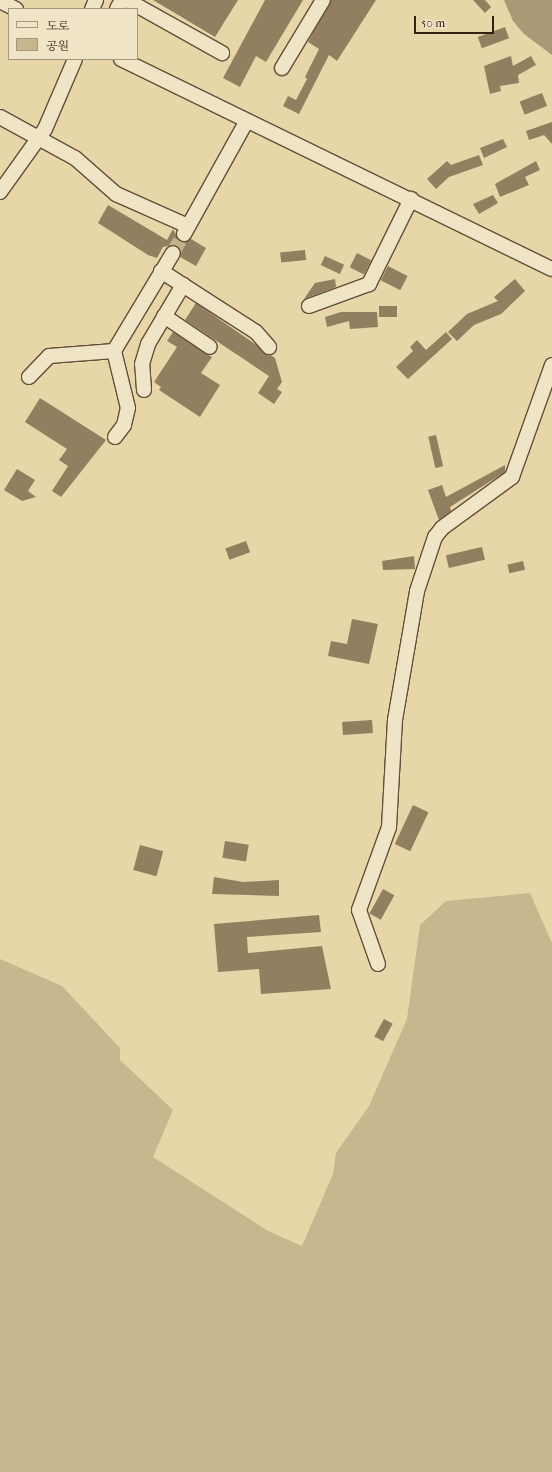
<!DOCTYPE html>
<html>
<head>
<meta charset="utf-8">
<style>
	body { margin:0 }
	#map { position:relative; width:552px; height:1472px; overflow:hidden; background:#e6d6a8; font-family:"IM FELL French Canon","Noto Serif KR",serif }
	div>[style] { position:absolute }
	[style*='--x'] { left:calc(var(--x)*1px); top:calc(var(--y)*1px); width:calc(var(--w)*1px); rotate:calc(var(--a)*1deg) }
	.green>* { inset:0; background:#c8b78e }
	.water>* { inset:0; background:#ab9875 }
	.building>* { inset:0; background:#927f60; transform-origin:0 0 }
	.minor-tunnel>* { height:14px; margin-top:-7px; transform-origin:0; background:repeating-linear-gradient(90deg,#c3b28a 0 14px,transparent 0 21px) }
	.roads { filter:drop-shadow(1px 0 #644e37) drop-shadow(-1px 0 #644e37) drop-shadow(0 1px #644e37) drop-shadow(0 -1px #644e37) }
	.minor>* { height:14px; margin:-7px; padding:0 7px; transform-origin:7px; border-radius:7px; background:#efe4c6 }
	span { translate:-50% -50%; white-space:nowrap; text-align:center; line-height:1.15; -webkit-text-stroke:3px #efe4c6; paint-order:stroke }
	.legend { position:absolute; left:8px; top:8px; width:130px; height:52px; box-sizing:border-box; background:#efe4c6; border:1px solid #a6967e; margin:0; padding:5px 7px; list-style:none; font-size:12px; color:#382011 }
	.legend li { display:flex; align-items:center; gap:8px; height:20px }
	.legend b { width:20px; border:1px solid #a6967e }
	.scale { position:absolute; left:414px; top:16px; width:80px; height:18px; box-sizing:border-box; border:2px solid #382011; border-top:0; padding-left:5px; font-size:12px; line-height:14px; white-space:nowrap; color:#382011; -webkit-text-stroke:3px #efe4c6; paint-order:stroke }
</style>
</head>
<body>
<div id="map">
	<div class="green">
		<div style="clip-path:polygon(530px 893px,552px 943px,552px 1472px,0 1472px,0 959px,62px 986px,120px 1048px,120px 1060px,173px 1110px,153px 1157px,268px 1231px,302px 1246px,333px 1174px,336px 1153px,369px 1106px,407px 1019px,420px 925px,446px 901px)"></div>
	</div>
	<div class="water">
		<div style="clip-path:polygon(504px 0,552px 0,552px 55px,524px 34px,513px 21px)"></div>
	</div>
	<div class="building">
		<div style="clip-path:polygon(153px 0,238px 0,215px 37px)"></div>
		<div style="clip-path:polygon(265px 0,303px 0,266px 62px,256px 56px,240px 87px,223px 78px)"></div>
		<div style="clip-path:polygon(331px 0,376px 0,337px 61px,329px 55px,299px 114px,283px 106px,288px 96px,296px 100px,307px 79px,305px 77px,319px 49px,308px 42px)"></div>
		<div style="clip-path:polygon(473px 0,485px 0,491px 7px,485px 13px)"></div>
		<div style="left:505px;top:27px;width:12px;height:29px;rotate:70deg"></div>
		<div style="clip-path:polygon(511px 56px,513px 66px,531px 56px,536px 65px,518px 75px,519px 83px,500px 86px,501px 91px,490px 94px,484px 66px)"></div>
		<div style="left:542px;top:93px;width:14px;height:24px;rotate:69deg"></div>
		<div style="clip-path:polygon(552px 122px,552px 144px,544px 135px,529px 140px,526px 131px)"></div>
		<div style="clip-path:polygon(503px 139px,507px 147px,484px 158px,480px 148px)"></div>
		<div style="clip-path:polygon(479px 155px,483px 165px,449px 177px,436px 189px,427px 179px,447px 161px,451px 165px)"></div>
		<div style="clip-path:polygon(536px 161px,540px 170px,525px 177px,529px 185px,500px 197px,495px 184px)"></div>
		<div style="clip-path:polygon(493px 195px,498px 203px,479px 214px,473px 204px)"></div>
		<div style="clip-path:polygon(108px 205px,167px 240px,173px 229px,180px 241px,191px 239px,206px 248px,196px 266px,180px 257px,181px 249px,174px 245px,163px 247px,157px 258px,148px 255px,98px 223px)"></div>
		<div style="left:305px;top:250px;width:10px;height:25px;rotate:84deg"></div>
		<div style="left:357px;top:253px;width:16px;height:16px;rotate:27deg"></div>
		<div style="left:325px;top:256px;width:21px;height:10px;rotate:25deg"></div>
		<div style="left:388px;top:266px;width:22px;height:16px;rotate:27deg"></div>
		<div style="clip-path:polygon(335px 279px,336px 287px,304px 299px,315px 283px)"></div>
		<div style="clip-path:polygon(515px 279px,525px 291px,501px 314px,474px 325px,457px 341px,448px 332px,467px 314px,498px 301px,494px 297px)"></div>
		<div style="clip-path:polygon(196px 303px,275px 358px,282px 382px,277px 389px,282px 392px,274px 404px,258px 393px,269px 376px,185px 320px)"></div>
		<div style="left:379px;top:306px;width:18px;height:11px"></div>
		<div style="clip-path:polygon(341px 312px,377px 312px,378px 327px,350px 329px,349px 321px,327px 327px,325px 317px)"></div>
		<div style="clip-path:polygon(173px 332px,212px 357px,201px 373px,220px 385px,200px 417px,159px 390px,161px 387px,154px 382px,177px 347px,167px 341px)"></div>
		<div style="clip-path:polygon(446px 332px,452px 339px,408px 379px,396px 367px,413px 351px,410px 347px,417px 340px,426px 350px)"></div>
		<div style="clip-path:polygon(40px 398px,106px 440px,61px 497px,52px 491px,68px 466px,59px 460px,67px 449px,25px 422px)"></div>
		<div style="left:436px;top:435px;width:32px;height:8px;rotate:77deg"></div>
		<div style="clip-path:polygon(505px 465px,505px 472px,450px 507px,451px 511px,439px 520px,428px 490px,442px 485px,446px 497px)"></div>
		<div style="clip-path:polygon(17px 469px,35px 480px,28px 491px,36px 497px,22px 501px,4px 490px)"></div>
		<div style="left:246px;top:541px;width:12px;height:22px;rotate:70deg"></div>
		<div style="left:482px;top:547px;width:13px;height:37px;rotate:77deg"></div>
		<div style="clip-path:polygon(414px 556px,415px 569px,383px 570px,382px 561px)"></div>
		<div style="left:523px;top:561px;width:9px;height:16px;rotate:77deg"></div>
		<div style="clip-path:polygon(352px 619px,378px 624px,369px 664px,328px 656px,331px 641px,347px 644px)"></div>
		<div style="left:372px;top:720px;width:13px;height:30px;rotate:86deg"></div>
		<div style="left:413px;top:805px;width:17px;height:43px;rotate:25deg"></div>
		<div style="left:225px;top:841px;width:24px;height:17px;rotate:9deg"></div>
		<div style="left:140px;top:845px;width:24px;height:26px;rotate:15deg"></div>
		<div style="clip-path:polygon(214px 877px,243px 882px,279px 880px,279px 896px,212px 894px)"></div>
		<div style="left:383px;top:889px;width:13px;height:28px;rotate:29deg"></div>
		<div style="clip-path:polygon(319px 915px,321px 932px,247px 937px,248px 953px,322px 946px,331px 989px,261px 994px,259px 969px,218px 972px,214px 924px)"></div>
		<div style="left:384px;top:1019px;width:10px;height:20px;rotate:29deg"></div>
	</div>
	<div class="minor-tunnel">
		<div style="--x:173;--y:253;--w:21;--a:-61"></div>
	</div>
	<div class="roads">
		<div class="minor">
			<div style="--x:127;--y:0;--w:109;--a:29.2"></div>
			<div style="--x:0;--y:1;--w:18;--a:27"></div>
			<div style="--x:92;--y:9;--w:10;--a:-66"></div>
			<div style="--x:117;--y:9;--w:10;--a:-61"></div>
			<div style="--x:121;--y:59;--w:479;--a:26"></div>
			<div style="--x:282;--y:68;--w:79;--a:-58.9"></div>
			<div style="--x:0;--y:117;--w:85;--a:28.7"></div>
			<div style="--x:75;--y:158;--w:55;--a:41.3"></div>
			<div style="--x:116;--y:194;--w:79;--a:24"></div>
			<div style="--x:0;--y:192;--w:77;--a:-54.5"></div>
			<div style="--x:45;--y:129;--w:76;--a:-66.8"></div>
			<div style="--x:184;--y:234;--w:128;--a:-61"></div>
			<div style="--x:161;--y:271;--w:113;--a:32.7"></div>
			<div style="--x:256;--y:332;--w:20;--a:49"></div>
			<div style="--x:309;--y:306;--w:64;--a:-20.1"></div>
			<div style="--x:369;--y:284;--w:95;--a:-63.7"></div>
			<div style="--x:164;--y:316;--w:55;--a:34"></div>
			<div style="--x:29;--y:377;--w:29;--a:-46"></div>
			<div style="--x:49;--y:356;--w:65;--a:-4.4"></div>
			<div style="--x:144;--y:390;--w:26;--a:-94"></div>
			<div style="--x:142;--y:364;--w:21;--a:-73"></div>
			<div style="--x:148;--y:344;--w:69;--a:-59.3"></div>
			<div style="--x:115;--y:437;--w:15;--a:-53"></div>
			<div style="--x:124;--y:425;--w:17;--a:-77"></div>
			<div style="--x:128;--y:408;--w:59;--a:-103.8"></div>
			<div style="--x:114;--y:351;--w:114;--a:-59"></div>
			<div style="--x:378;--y:964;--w:57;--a:-109.4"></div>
			<div style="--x:359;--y:910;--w:88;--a:-70.1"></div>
			<div style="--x:389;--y:827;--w:107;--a:-86.8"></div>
			<div style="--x:395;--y:720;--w:131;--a:-80.3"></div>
			<div style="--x:417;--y:591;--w:57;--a:-71.6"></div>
			<div style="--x:435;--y:537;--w:11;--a:-52"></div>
			<div style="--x:442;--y:528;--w:87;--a:-36.1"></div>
			<div style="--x:512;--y:477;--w:119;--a:-70.3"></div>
		</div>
	</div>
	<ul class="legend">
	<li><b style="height:5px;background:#efe4c6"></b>도로</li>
	<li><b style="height:11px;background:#c8b78e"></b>공원</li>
	</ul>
	<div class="scale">50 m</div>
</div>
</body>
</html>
